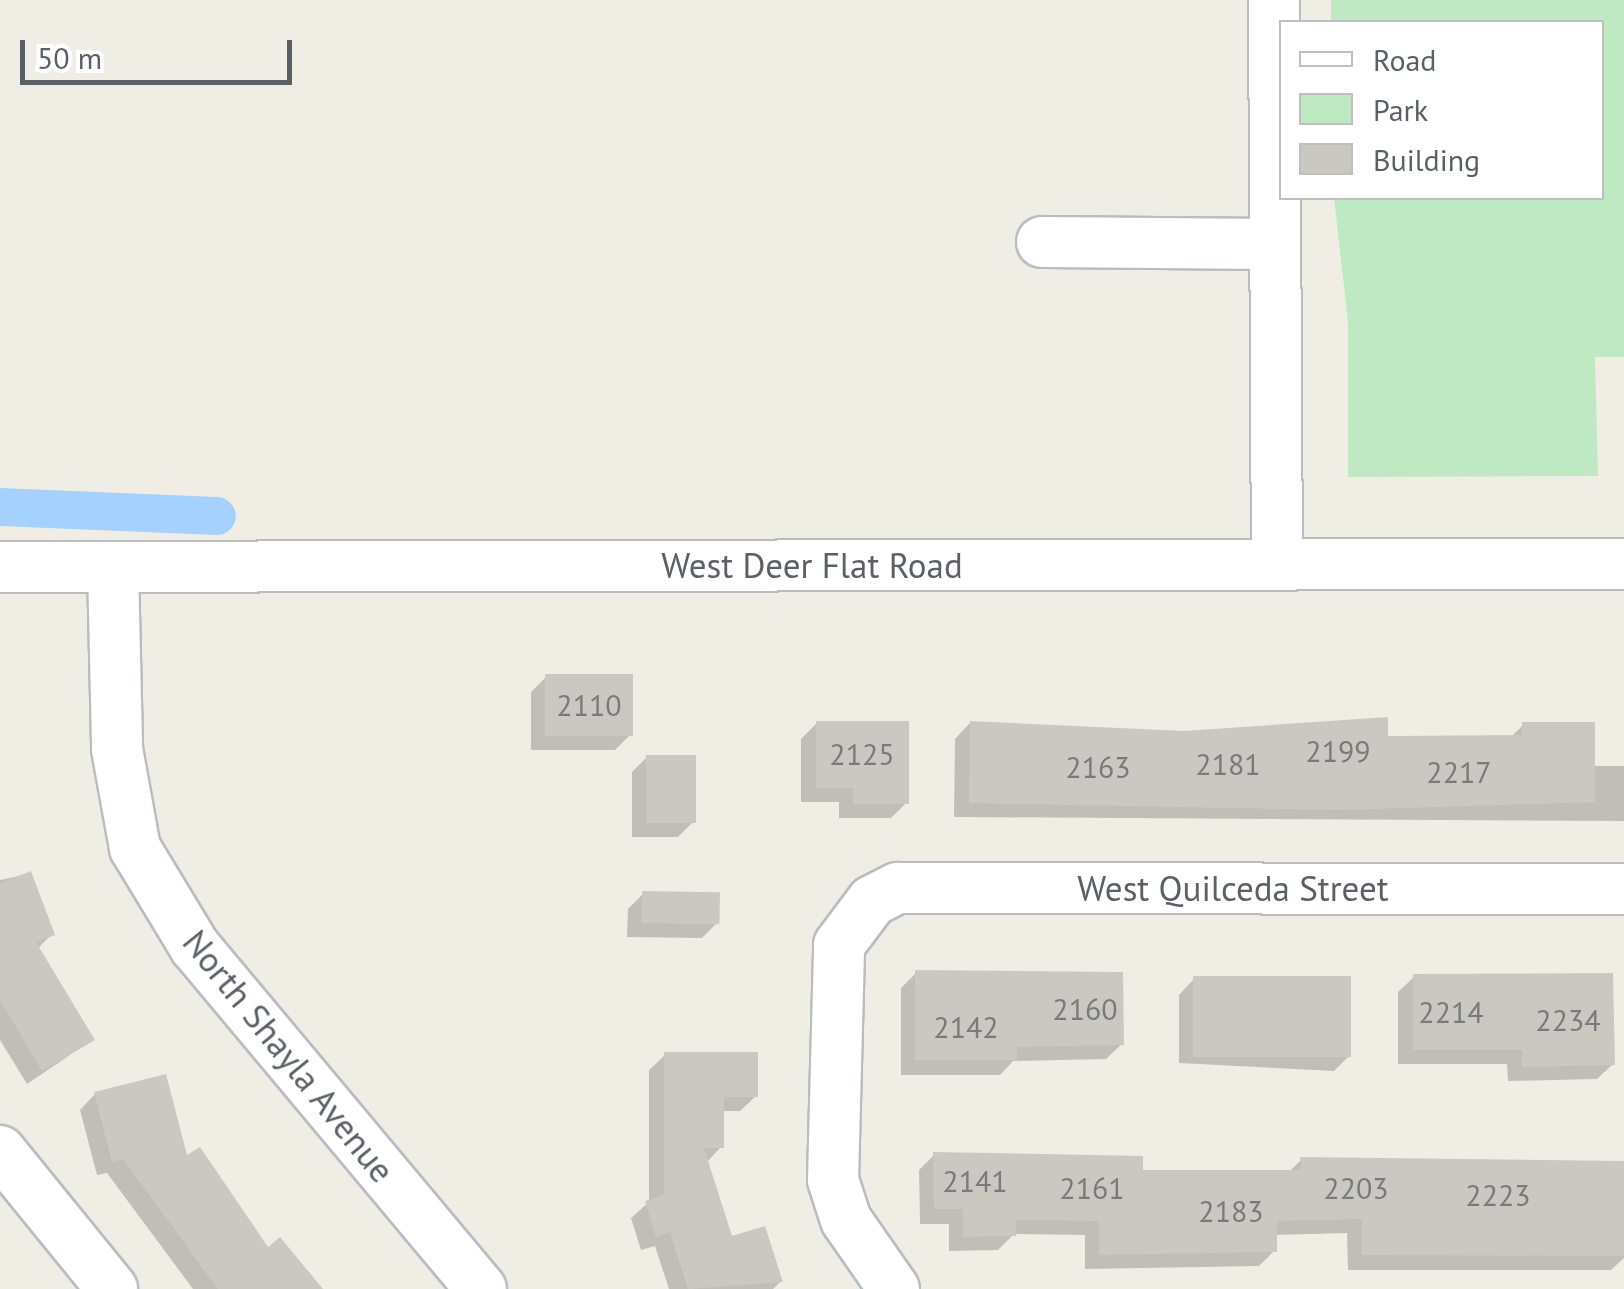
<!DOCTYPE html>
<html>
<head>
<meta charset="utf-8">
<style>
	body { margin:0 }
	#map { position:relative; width:1624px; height:1289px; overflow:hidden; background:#f0eee4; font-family:"PT Sans",sans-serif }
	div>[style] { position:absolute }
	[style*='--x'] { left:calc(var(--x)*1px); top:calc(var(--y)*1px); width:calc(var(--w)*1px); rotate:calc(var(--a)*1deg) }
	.green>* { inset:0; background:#bfe9c2 }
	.shadow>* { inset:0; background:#0003 }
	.canal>* { height:38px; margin:-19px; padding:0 19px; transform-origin:19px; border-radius:19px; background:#a5d1ff }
	.building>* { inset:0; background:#cbc8c1; transform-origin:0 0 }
	.roads { filter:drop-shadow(2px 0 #b9bcc1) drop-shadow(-2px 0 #b9bcc1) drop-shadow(0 2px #b9bcc1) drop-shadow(0 -2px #b9bcc1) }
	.minor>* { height:50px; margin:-25px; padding:0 25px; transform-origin:25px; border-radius:25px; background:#fff }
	span { translate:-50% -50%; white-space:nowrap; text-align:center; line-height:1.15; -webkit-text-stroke:8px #fff; paint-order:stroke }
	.number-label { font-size:30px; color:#787a7d }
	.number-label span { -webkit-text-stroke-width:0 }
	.street-label { font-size:35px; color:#5c6066 }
	.legend { position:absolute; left:1279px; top:20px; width:325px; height:180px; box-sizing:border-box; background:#fff; border:2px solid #bebfc2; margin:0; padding:12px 18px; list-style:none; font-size:30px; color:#5c6066 }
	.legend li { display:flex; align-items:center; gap:20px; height:50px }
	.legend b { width:50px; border:2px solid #bebfc2 }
	.scale { position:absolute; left:20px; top:40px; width:272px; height:45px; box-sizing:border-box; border:5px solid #5c6066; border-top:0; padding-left:12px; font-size:30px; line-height:35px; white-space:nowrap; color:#5c6066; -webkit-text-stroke:8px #fff; paint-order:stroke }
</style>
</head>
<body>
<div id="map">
	<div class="green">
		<div style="clip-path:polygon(1331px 0,1624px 0,1624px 357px,1595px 357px,1598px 476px,1348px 477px,1348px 322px,1334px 198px,1602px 198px,1602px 22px,1331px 22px)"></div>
	</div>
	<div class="shadow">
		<div style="clip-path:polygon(546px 677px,631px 734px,615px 750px,531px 750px,531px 692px)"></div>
		<div style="clip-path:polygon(817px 723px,906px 803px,891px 818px,839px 818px,839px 802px,801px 802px,801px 739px)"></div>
		<div style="clip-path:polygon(970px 723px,1385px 739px,1510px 738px,1523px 725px,1592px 766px,1624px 766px,1624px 821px,954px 817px,955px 739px)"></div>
		<div style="clip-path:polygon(647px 757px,693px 822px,678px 837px,632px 837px,632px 772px)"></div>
		<div style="clip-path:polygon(29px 874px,52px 934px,37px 949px,92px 1040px,27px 1084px,0 1040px,0 880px)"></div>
		<div style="clip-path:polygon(643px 894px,717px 923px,702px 938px,627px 937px,628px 909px)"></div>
		<div style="clip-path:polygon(916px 973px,1122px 1044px,1106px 1059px,1013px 1061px,1000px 1075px,901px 1075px,901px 988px)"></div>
		<div style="clip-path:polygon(1414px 977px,1613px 1064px,1597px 1079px,1508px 1081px,1507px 1064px,1398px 1064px,1398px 992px)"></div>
		<div style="clip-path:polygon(1194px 979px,1349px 1056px,1334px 1071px,1179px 1063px,1179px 995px)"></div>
		<div style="clip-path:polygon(665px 1055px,756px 1096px,740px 1111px,721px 1111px,721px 1147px,706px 1163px,731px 1239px,780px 1282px,773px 1289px,669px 1289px,655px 1246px,641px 1250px,631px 1218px,649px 1202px,649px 1070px)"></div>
		<div style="clip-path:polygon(95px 1094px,185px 1160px,267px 1251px,319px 1289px,193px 1289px,107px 1173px,97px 1175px,80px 1110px)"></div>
		<div style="clip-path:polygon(934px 1155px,1141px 1172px,1289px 1172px,1302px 1159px,1624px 1164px,1624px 1258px,1611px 1270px,1348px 1270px,1347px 1233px,1274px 1235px,1274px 1251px,1259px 1266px,1085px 1269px,1085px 1235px,1014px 1234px,998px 1250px,949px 1251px,949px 1224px,920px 1224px,919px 1170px)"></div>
	</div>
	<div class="canal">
		<div style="--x:0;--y:507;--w:217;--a:2.4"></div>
	</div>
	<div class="building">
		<div style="left:545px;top:674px;width:88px;height:62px"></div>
		<div style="clip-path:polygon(1388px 717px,1388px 736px,1522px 735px,1522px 722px,1595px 722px,1595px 802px,1341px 810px,969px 803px,970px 721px,1184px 731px)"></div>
		<div style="clip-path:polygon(816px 721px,909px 721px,909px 804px,853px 804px,853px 788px,816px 788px)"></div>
		<div style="left:646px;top:755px;width:50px;height:68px"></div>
		<div style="clip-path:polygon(31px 871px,55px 935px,36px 942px,95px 1040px,42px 1071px,0 1000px,0 883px)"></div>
		<div style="left:642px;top:891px;width:78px;height:32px;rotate:1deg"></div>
		<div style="clip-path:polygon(915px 970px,1123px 972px,1124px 1045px,1017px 1047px,1017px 1060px,915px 1060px)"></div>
		<div style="clip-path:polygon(1613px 973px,1615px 1065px,1522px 1067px,1522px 1050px,1413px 1050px,1413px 974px)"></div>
		<div style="left:1351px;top:976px;width:81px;height:158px;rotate:90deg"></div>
		<div style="clip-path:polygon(664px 1052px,758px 1052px,758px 1097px,724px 1097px,724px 1148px,704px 1148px,732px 1236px,765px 1226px,783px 1282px,688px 1289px,670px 1232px,656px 1237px,645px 1201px,664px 1195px)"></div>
		<div style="clip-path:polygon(166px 1074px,187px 1155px,200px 1147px,268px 1247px,280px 1237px,323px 1289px,218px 1289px,123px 1159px,112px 1162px,94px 1092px)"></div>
		<div style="clip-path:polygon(933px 1152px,1143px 1156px,1143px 1170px,1301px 1170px,1300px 1157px,1624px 1161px,1624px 1256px,1362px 1255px,1362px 1219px,1277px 1221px,1277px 1252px,1099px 1255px,1099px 1221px,1016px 1220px,1016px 1236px,963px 1237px,963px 1209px,934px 1209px)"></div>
	</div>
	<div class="roads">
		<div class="minor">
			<div style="--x:1274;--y:0;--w:565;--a:89.7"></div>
			<div style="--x:1042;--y:242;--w:233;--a:0.5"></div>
			<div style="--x:0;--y:567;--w:1624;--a:-0.11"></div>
			<div style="--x:113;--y:567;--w:182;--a:88.7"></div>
			<div style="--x:117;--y:749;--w:101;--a:79.7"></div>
			<div style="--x:135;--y:848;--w:116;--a:58.8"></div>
			<div style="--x:195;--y:947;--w:446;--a:50.1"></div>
			<div style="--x:0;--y:1151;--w:178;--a:50.9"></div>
			<div style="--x:894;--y:1289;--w:84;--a:-124.8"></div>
			<div style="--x:846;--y:1220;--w:42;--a:-108"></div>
			<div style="--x:833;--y:1180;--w:235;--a:-88.5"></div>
			<div style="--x:839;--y:945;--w:55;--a:-53.1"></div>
			<div style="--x:872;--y:901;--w:29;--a:-27"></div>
			<div style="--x:898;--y:888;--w:726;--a:0.08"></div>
		</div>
	</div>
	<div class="number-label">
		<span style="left:589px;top:705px">2110</span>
		<span style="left:1338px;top:751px">2199</span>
		<span style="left:862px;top:754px">2125</span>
		<span style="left:1228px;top:764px">2181</span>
		<span style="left:1098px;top:767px">2163</span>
		<span style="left:1459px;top:772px">2217</span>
		<span style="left:1085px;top:1009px">2160</span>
		<span style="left:1451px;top:1012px">2214</span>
		<span style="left:1568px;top:1020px">2234</span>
		<span style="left:966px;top:1027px">2142</span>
		<span style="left:975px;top:1181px">2141</span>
		<span style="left:1092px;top:1188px">2161</span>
		<span style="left:1356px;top:1188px">2203</span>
		<span style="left:1498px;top:1195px">2223</span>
		<span style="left:1231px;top:1211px">2183</span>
	</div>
	<div class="street-label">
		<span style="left:812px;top:565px">West Deer Flat Road</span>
		<span style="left:1233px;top:888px">West Quilceda Street</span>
		<span style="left:289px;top:1056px;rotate:51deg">North Shayla Avenue</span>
	</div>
	<ul class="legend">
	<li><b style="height:12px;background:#fff"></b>Road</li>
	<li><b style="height:28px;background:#bfe9c2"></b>Park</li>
	<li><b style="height:28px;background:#cbc8c1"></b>Building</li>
	</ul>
	<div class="scale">50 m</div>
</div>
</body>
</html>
